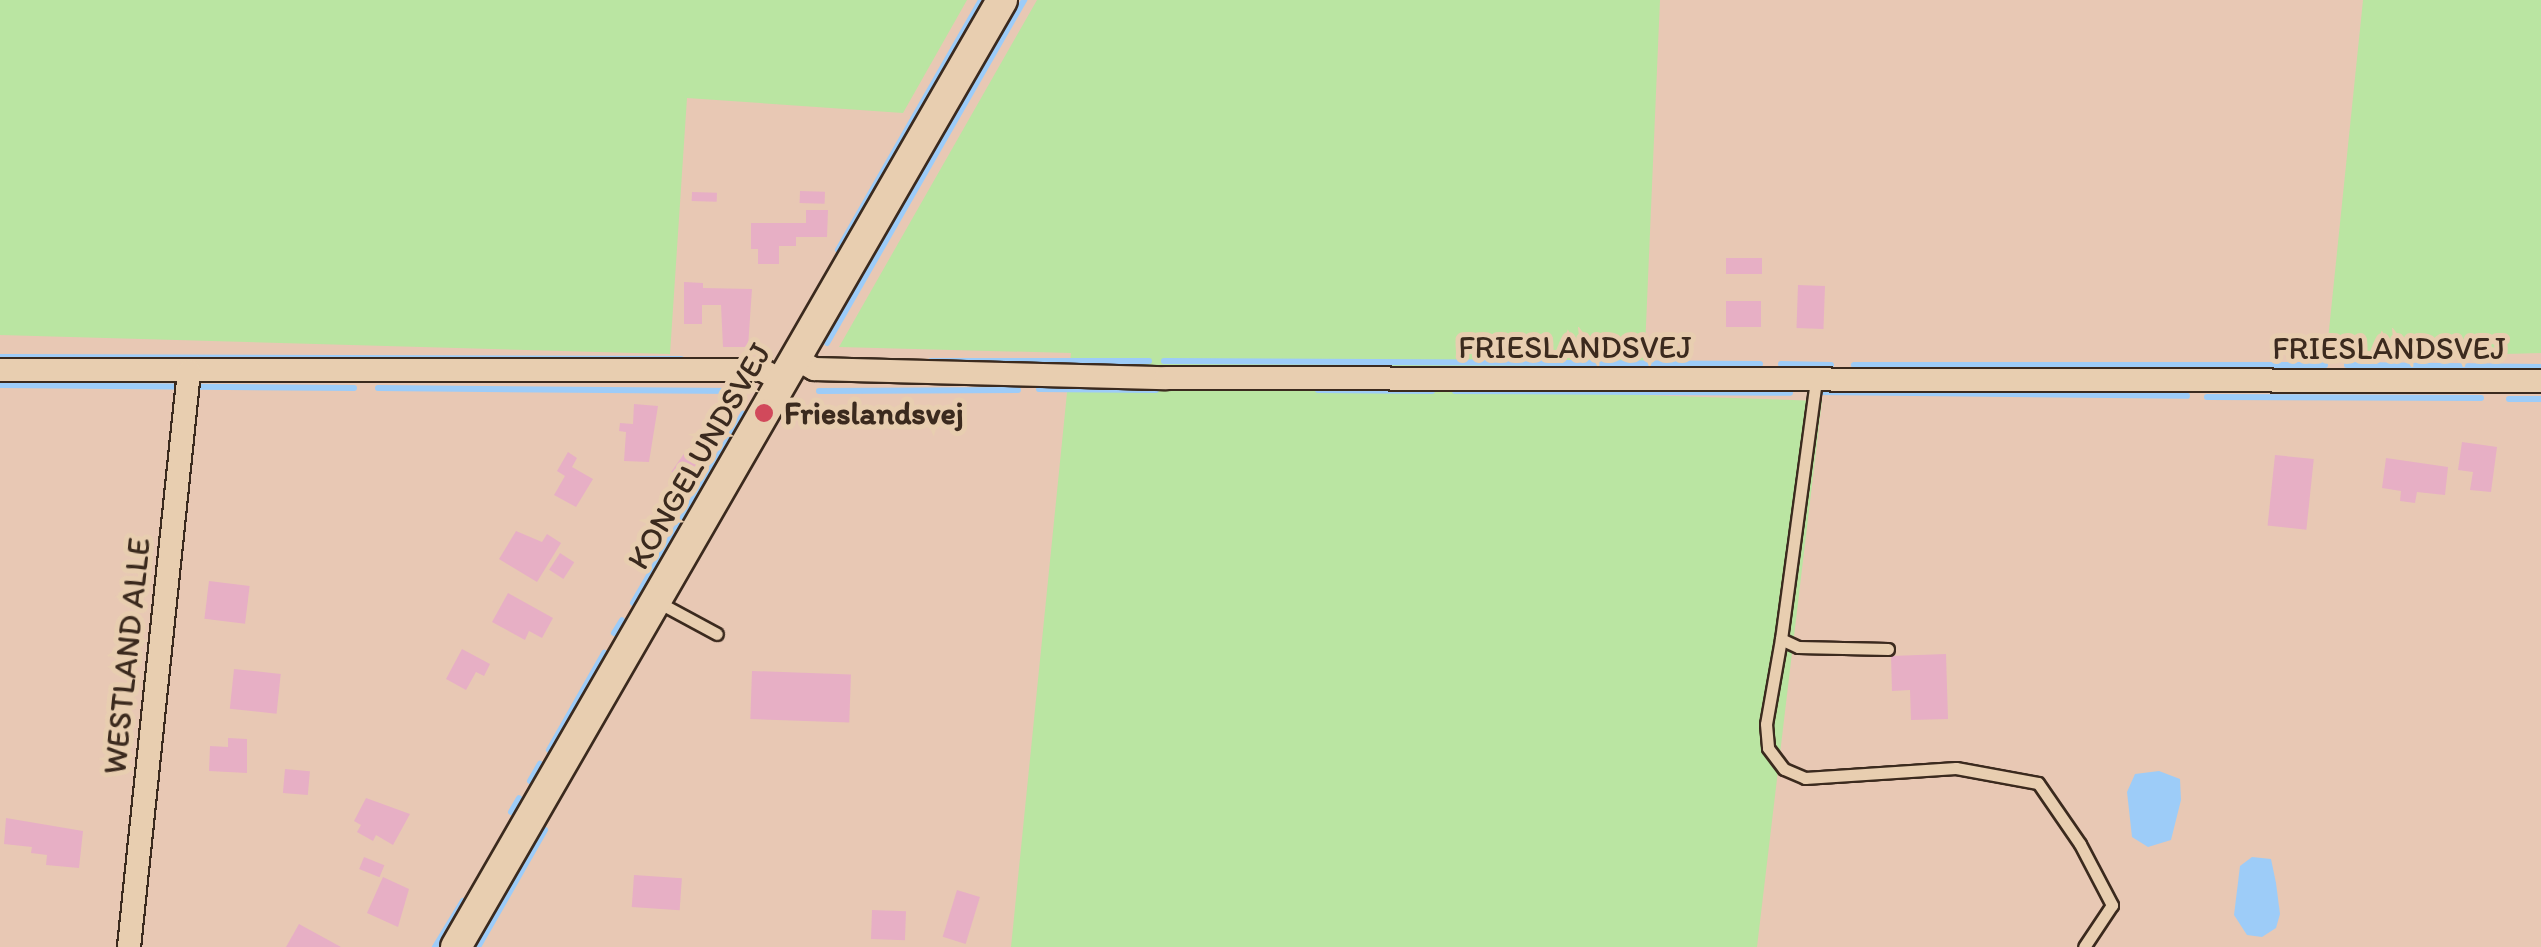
<!DOCTYPE html>
<html>
<head>
<meta charset="utf-8">
<style>
	body { margin:0 }
	#map { position:relative; width:2541px; height:947px; overflow:hidden; background:#e8c8b4; font-family:Itim,sans-serif }
	div>[style] { position:absolute }
	[style*='--x'] { left:calc(var(--x)*1px); top:calc(var(--y)*1px); width:calc(var(--w)*1px); rotate:calc(var(--a)*1deg) }
	.green>* { inset:0; background:#bae5a2 }
	.water>* { inset:0; background:#9dccf8 }
	.stream>* { height:6px; margin:-3px; padding:0 3px; transform-origin:3px; border-radius:3px; background:#9dccf8 }
	.building>* { inset:0; background:#e7afc5; transform-origin:0 0 }
	.roads { filter:drop-shadow(2px 0 #3b2a1e) drop-shadow(-2px 0 #3b2a1e) drop-shadow(0 2px #3b2a1e) drop-shadow(0 -2px #3b2a1e) }
	.lane>* { height:11px; margin:-5.5px; padding:0 5.5px; transform-origin:5.5px; border-radius:5.5px; background:#e8ceb0 }
	.street>* { height:22px; margin:-11px; padding:0 11px; transform-origin:11px; border-radius:11px; background:#e8ceb0 }
	.secondary>* { height:30px; margin:-15px; padding:0 15px; transform-origin:15px; border-radius:15px; background:#e8ceb0 }
	.dots>* { width:28px; height:28px; translate:-50% -50%; box-sizing:border-box; border:5px solid #e8ceb0; border-radius:50% }
	span { translate:-50% -50%; white-space:nowrap; text-align:center; line-height:1.15; -webkit-text-stroke:10px #e8ceb0; paint-order:stroke }
	.street-label { font-size:32px; color:#3b2a1e }
	.poi-label { font-size:32px; color:#3b2a1e; font-weight:700 }
	.left { translate:0 -50%; text-align:left }
</style>
</head>
<body>
<div id="map">
	<div class="green">
		<div style="clip-path:polygon(0 0,967px 0,903px 113px,687px 98px,670px 354px,0 335px)"></div>
		<div style="clip-path:polygon(1037px 0,1660px 0,1643px 395px,1822px 401px,1757px 947px,1011px 947px,1071px 353px,839px 347px)"></div>
		<div style="clip-path:polygon(2363px 0,2541px 0,2541px 353px,2326px 359px)"></div>
	</div>
	<div class="water">
		<div style="clip-path:polygon(2159px 771px,2180px 779px,2181px 800px,2171px 840px,2148px 847px,2132px 837px,2127px 792px,2135px 774px)"></div>
		<div style="clip-path:polygon(2252px 857px,2271px 859px,2276px 883px,2280px 914px,2276px 928px,2262px 937px,2247px 935px,2234px 915px,2240px 866px)"></div>
	</div>
	<div class="stream">
		<div style="--x:838;--y:250;--w:288;--a:-60.2"></div>
		<div style="--x:827;--y:343;--w:396;--a:-60.1"></div>
		<div style="--x:0;--y:357;--w:681;--a:0.17"></div>
		<div style="--x:931;--y:361;--w:218;--a:0"></div>
		<div style="--x:1164;--y:361;--w:596;--a:0.29"></div>
		<div style="--x:1781;--y:364;--w:50;--a:1.1"></div>
		<div style="--x:1854;--y:365;--w:471;--a:0"></div>
		<div style="--x:2347;--y:365;--w:194;--a:0.6"></div>
		<div style="--x:0;--y:385;--w:354;--a:0.5"></div>
		<div style="--x:378;--y:388;--w:358;--a:0.5"></div>
		<div style="--x:1039;--y:389;--w:117;--a:0.5"></div>
		<div style="--x:1318;--y:390;--w:114;--a:0.5"></div>
		<div style="--x:819;--y:391;--w:199;--a:-0.3"></div>
		<div style="--x:1455;--y:391;--w:335;--a:0.3"></div>
		<div style="--x:1818;--y:392;--w:369;--a:0.6"></div>
		<div style="--x:2207;--y:397;--w:274;--a:0.2"></div>
		<div style="--x:2509;--y:399;--w:32;--a:0"></div>
		<div style="--x:633;--y:603;--w:219;--a:-59.8"></div>
		<div style="--x:614;--y:633;--w:15;--a:-58"></div>
		<div style="--x:549;--y:750;--w:112;--a:-60.4"></div>
		<div style="--x:530;--y:781;--w:20;--a:-60"></div>
		<div style="--x:511;--y:812;--w:16;--a:-60"></div>
		<div style="--x:435;--y:947;--w:54;--a:-58.7"></div>
		<div style="--x:478;--y:947;--w:135;--a:-60.2"></div>
	</div>
	<div class="building">
		<div style="left:800px;top:191px;width:25px;height:12px;rotate:2deg"></div>
		<div style="left:692px;top:192px;width:25px;height:9px;rotate:2deg"></div>
		<div style="clip-path:polygon(806px 210px,828px 210px,827px 237px,796px 237px,796px 246px,779px 246px,779px 264px,758px 264px,758px 249px,751px 249px,751px 223px,806px 223px)"></div>
		<div style="left:1726px;top:258px;width:36px;height:16px"></div>
		<div style="clip-path:polygon(684px 282px,703px 283px,703px 288px,752px 289px,748px 347px,723px 347px,721px 305px,702px 305px,702px 324px,684px 324px)"></div>
		<div style="left:1798px;top:285px;width:27px;height:43px;rotate:2deg"></div>
		<div style="left:1726px;top:301px;width:35px;height:26px"></div>
		<div style="clip-path:polygon(634px 404px,658px 406px,649px 462px,624px 461px,626px 432px,619px 431px,620px 423px,633px 424px)"></div>
		<div style="clip-path:polygon(2462px 442px,2497px 447px,2491px 492px,2470px 490px,2473px 472px,2458px 470px)"></div>
		<div style="left:688px;top:448px;width:16px;height:29px;rotate:35deg"></div>
		<div style="clip-path:polygon(568px 452px,577px 458px,572px 467px,593px 479px,576px 507px,554px 495px,565px 476px,557px 471px)"></div>
		<div style="left:2275px;top:455px;width:39px;height:71px;rotate:6deg"></div>
		<div style="clip-path:polygon(2386px 458px,2448px 467px,2445px 495px,2417px 492px,2415px 503px,2400px 501px,2401px 491px,2382px 488px)"></div>
		<div style="clip-path:polygon(516px 531px,542px 542px,547px 534px,561px 543px,537px 582px,499px 559px)"></div>
		<div style="left:560px;top:553px;width:17px;height:20px;rotate:33deg"></div>
		<div style="left:209px;top:581px;width:41px;height:38px;rotate:7deg"></div>
		<div style="clip-path:polygon(508px 593px,553px 618px,542px 638px,529px 631px,525px 640px,492px 622px)"></div>
		<div style="clip-path:polygon(462px 649px,490px 664px,484px 676px,476px 672px,466px 690px,446px 679px)"></div>
		<div style="clip-path:polygon(1946px 654px,1948px 719px,1911px 720px,1910px 690px,1892px 691px,1891px 656px)"></div>
		<div style="left:234px;top:669px;width:47px;height:40px;rotate:6deg"></div>
		<div style="left:752px;top:671px;width:99px;height:48px;rotate:2deg"></div>
		<div style="clip-path:polygon(228px 738px,247px 739px,247px 773px,209px 771px,210px 746px,228px 747px)"></div>
		<div style="left:285px;top:769px;width:25px;height:24px;rotate:5deg"></div>
		<div style="clip-path:polygon(366px 798px,410px 814px,393px 845px,376px 835px,373px 841px,357px 832px,361px 825px,354px 821px)"></div>
		<div style="clip-path:polygon(6px 818px,83px 831px,79px 868px,46px 865px,47px 855px,31px 853px,32px 847px,4px 844px)"></div>
		<div style="left:364px;top:857px;width:22px;height:13px;rotate:22deg"></div>
		<div style="left:634px;top:875px;width:48px;height:32px;rotate:4deg"></div>
		<div style="clip-path:polygon(383px 877px,409px 889px,398px 927px,367px 913px)"></div>
		<div style="left:957px;top:890px;width:24px;height:49px;rotate:17deg"></div>
		<div style="left:872px;top:910px;width:34px;height:29px;rotate:2deg"></div>
		<div style="clip-path:polygon(299px 924px,341px 947px,286px 947px)"></div>
	</div>
	<div class="roads">
		<div class="lane">
			<div style="--x:656;--y:601;--w:69;--a:28.4"></div>
			<div style="--x:1781;--y:639;--w:260;--a:-82.3"></div>
			<div style="--x:1888;--y:649;--w:90;--a:-178.7"></div>
			<div style="--x:1798;--y:647;--w:19;--a:-155"></div>
			<div style="--x:1781;--y:639;--w:86;--a:100"></div>
			<div style="--x:1766;--y:724;--w:24;--a:85"></div>
			<div style="--x:1768;--y:748;--w:26;--a:53"></div>
			<div style="--x:1784;--y:769;--w:23;--a:23"></div>
			<div style="--x:1805;--y:778;--w:151;--a:-3.8"></div>
			<div style="--x:1956;--y:768;--w:83;--a:10.4"></div>
			<div style="--x:2038;--y:783;--w:74;--a:55.5"></div>
			<div style="--x:2080;--y:844;--w:69;--a:62.3"></div>
			<div style="--x:2112;--y:905;--w:50;--a:123.7"></div>
		</div>
		<div class="street">
			<div style="--x:796;--y:359;--w:21;--a:29"></div>
			<div style="--x:814;--y:369;--w:352;--a:1.5"></div>
			<div style="--x:1166;--y:378;--w:1375;--a:0.13"></div>
			<div style="--x:0;--y:370;--w:762;--a:0"></div>
			<div style="--x:762;--y:370;--w:24;--a:28"></div>
			<div style="--x:129;--y:947;--w:579;--a:-84.05"></div>
		</div>
		<div class="secondary">
			<div style="--x:456;--y:947;--w:1093;--a:-60.03"></div>
		</div>
	</div>
	<div class="dots">
		<div style="left:764px;top:413px;background:#d1495b"></div>
	</div>
	<div class="street-label">
		<span style="left:1575px;top:347px">FRIESLANDSVEJ</span>
		<span style="left:2389px;top:348px">FRIESLANDSVEJ</span>
		<span style="left:699px;top:456px;rotate:-60deg">KONGELUNDSVEJ</span>
		<span style="left:127px;top:656px;rotate:-84deg">WESTLAND ALLE</span>
	</div>
	<div class="poi-label">
		<span class="left" style="left:784px;top:413px">Frieslandsvej</span>
	</div>
</div>
</body>
</html>
